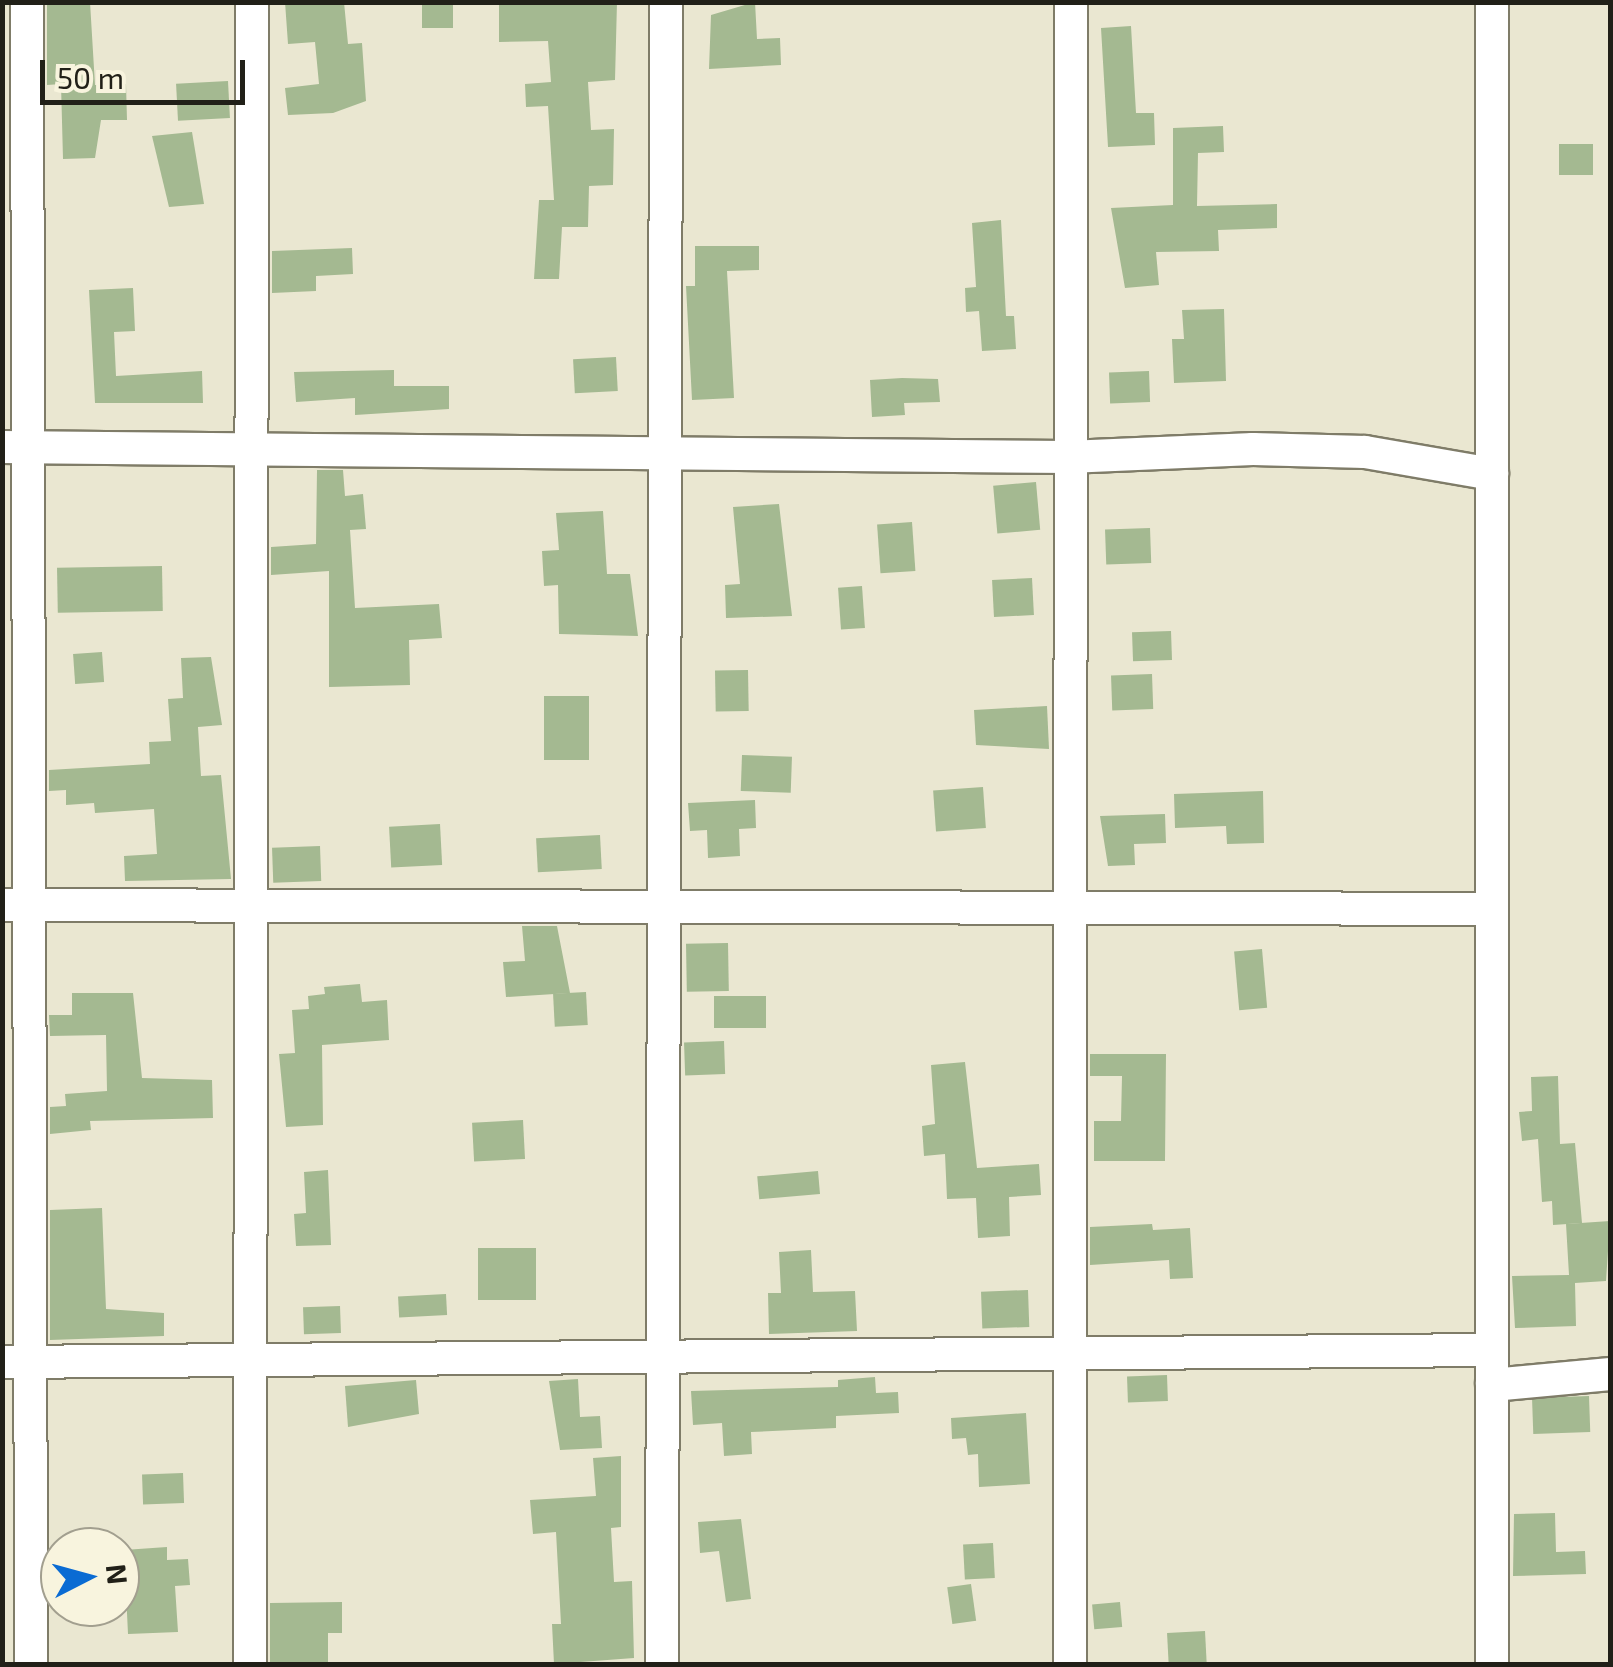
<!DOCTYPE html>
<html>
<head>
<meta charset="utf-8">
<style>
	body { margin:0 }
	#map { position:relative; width:1613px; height:1667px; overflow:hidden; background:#eae7d1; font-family:"Exo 2",sans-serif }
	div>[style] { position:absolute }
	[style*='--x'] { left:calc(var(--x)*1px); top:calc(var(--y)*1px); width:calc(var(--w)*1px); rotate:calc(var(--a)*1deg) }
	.building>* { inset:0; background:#a4b991; transform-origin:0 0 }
	.roads { filter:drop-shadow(2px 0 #7f7c68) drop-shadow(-2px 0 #7f7c68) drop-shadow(0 2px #7f7c68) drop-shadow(0 -2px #7f7c68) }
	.street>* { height:32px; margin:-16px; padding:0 16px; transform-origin:16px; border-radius:16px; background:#fff }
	span { translate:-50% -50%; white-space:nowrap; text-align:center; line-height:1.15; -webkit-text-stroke:9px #f8f4de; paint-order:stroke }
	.frame { position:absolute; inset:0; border:5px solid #212018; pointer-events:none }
	.north { position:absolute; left:40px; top:1527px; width:100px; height:100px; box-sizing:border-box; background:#f8f4de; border:2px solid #a29f8f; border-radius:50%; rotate:84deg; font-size:28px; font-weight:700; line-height:40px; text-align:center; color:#212018 }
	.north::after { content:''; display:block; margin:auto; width:35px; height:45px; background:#0a6bd3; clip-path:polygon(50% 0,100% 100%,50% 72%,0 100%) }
	.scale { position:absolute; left:40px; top:60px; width:205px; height:45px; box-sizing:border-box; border:5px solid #212018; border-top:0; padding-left:12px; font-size:30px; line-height:35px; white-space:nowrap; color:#212018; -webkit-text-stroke:8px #f8f4de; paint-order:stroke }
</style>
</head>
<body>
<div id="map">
	<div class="building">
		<div style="clip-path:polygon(90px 2px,95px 85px,126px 84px,127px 120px,101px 120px,95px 158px,63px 159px,61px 84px,47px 85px,47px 4px)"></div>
		<div style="clip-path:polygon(285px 2px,344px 2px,348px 44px,362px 43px,366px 101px,333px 113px,288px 115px,285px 88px,319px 84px,315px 42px,288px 44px)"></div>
		<div style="left:422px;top:2px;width:31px;height:26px"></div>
		<div style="clip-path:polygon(499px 2px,617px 2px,615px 80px,588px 82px,591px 130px,614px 129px,613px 185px,589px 186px,588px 227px,562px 227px,559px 279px,534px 279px,539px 200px,554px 200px,548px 106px,526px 107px,525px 84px,551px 82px,548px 41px,499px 42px)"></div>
		<div style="clip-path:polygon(755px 2px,757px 39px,780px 38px,781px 65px,709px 69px,711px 15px)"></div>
		<div style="clip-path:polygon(1131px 26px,1136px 113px,1154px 113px,1155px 145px,1108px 147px,1101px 28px)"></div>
		<div style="left:228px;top:81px;width:37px;height:52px;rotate:87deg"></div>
		<div style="clip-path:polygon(1223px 126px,1224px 152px,1198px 153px,1197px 206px,1277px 204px,1277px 228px,1218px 230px,1219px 251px,1156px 252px,1159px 285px,1125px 288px,1111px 208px,1173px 205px,1173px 128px)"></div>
		<div style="clip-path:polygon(192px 132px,204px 204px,169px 207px,152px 136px)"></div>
		<div style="left:1559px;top:144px;width:34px;height:31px"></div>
		<div style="clip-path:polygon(1001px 220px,1006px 316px,1014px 316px,1016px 349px,982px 351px,979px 311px,966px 312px,965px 288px,976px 287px,972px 223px)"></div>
		<div style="clip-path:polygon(695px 246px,759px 246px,759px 270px,727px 271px,734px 398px,692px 400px,686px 286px,695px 286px)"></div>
		<div style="clip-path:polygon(352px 248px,353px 274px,316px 276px,316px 291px,272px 293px,272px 251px)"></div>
		<div style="clip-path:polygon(133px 288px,135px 331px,114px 332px,116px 376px,202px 371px,203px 403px,95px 403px,89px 290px)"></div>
		<div style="clip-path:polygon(1224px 309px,1226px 381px,1174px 383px,1172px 339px,1184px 339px,1182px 310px)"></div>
		<div style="left:616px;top:357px;width:34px;height:43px;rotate:87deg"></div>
		<div style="clip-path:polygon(394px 370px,394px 386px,449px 386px,449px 409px,355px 415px,355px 398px,296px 402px,294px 372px)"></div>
		<div style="left:1149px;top:371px;width:31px;height:40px;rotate:88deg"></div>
		<div style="clip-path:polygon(902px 378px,938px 379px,940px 402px,904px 403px,905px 415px,872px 417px,870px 380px)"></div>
		<div style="clip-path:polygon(317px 470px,343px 470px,345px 496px,363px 494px,366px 529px,350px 530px,355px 608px,439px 604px,442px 638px,409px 640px,410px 685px,329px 687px,329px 571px,271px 575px,271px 547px,316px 544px)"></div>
		<div style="left:1036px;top:482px;width:48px;height:43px;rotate:85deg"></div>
		<div style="clip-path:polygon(779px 504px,792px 616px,726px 618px,725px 585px,740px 584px,733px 507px)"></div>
		<div style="clip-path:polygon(603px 511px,607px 574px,630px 574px,638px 636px,559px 634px,558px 585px,544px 586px,542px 551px,559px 550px,556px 513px)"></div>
		<div style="left:912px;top:522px;width:49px;height:35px;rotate:86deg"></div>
		<div style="left:1150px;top:528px;width:35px;height:45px;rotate:88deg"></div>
		<div style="left:162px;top:566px;width:45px;height:105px;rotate:89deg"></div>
		<div style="left:1032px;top:578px;width:37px;height:40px;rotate:87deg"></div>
		<div style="left:862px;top:586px;width:42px;height:24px;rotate:86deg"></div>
		<div style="left:1171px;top:631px;width:29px;height:39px;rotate:88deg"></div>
		<div style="left:102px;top:652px;width:30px;height:29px;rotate:86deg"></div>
		<div style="clip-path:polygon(211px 657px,222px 725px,198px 727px,201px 776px,221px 775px,231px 879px,125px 881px,124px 856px,157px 854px,154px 809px,95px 813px,94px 803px,66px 805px,66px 790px,49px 791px,49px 770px,150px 764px,149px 742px,171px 741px,168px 699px,183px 698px,181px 658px)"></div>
		<div style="left:748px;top:670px;width:41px;height:33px;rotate:89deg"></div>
		<div style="left:1152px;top:674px;width:35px;height:41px;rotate:88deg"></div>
		<div style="left:589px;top:696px;width:64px;height:45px;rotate:90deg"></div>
		<div style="clip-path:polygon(1047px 706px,1049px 749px,976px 745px,974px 710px)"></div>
		<div style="left:742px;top:755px;width:50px;height:36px;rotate:2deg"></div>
		<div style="left:983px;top:787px;width:41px;height:50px;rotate:86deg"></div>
		<div style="clip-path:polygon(1263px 791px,1264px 843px,1227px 844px,1226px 826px,1175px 828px,1174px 794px)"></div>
		<div style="clip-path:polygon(755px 800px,756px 828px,739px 829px,740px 856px,708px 858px,707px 830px,690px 831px,688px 803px)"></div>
		<div style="clip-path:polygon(1165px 814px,1166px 843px,1134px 844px,1135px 865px,1108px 866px,1100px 816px)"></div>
		<div style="left:440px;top:824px;width:41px;height:51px;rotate:87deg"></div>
		<div style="left:600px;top:835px;width:34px;height:64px;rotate:87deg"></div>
		<div style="left:320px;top:846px;width:35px;height:48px;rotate:88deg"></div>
		<div style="clip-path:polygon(522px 926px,557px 926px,570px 993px,506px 997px,503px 962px,525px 961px)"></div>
		<div style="left:728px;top:943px;width:48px;height:42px;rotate:89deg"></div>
		<div style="left:1262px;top:949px;width:59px;height:28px;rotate:85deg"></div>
		<div style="clip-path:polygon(360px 984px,362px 1002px,387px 1000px,389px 1040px,322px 1045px,323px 1125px,286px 1127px,279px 1054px,295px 1053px,292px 1010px,309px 1009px,308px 996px,325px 994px,324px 987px)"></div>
		<div style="left:586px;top:992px;width:33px;height:33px;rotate:87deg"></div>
		<div style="clip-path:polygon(72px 993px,133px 993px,142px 1078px,212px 1080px,213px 1118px,90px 1121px,91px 1130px,50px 1134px,50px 1107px,66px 1106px,65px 1094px,107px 1091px,106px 1035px,50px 1036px,49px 1015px,72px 1015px)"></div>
		<div style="left:714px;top:996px;width:52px;height:32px"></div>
		<div style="left:724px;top:1041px;width:33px;height:40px;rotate:88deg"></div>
		<div style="clip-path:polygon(1090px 1054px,1166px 1054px,1165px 1161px,1094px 1161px,1094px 1121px,1121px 1121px,1122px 1076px,1090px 1076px)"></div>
		<div style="clip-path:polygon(965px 1062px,977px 1168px,1039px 1164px,1041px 1195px,1009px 1197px,1010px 1236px,978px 1238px,976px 1198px,947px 1199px,945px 1154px,924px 1156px,922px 1126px,935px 1124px,931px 1065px)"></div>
		<div style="clip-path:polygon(1558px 1076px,1560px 1144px,1575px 1143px,1582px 1223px,1553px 1225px,1552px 1201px,1542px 1202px,1538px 1139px,1522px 1141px,1519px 1112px,1532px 1111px,1531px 1077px)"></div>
		<div style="left:523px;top:1120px;width:39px;height:51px;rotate:87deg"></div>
		<div style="clip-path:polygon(328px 1170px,331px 1245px,296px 1246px,294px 1214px,306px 1213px,304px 1172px)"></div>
		<div style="left:818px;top:1171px;width:23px;height:61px;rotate:85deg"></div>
		<div style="clip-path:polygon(102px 1208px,106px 1309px,164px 1313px,164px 1336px,50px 1340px,50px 1210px)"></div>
		<div style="clip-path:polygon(1610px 1221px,1606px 1281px,1575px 1283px,1576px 1326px,1515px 1328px,1512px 1276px,1569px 1275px,1566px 1224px)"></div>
		<div style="clip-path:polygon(1152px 1224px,1153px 1230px,1190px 1228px,1193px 1278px,1170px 1279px,1169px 1260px,1090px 1265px,1090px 1227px)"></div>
		<div style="left:478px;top:1248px;width:58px;height:52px"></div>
		<div style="clip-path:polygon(811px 1250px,813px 1292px,855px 1291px,857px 1331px,769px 1334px,768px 1293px,781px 1293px,779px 1252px)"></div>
		<div style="left:1028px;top:1290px;width:37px;height:47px;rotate:88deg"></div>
		<div style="left:446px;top:1294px;width:21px;height:48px;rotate:87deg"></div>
		<div style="left:340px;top:1306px;width:27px;height:37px;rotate:88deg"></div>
		<div style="left:1167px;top:1375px;width:26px;height:40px;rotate:88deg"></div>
		<div style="clip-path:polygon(875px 1377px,876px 1393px,898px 1392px,899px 1413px,836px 1416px,836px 1428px,751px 1432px,752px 1454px,724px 1456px,722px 1423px,693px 1425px,691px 1391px,838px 1387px,838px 1380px)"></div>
		<div style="clip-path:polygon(578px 1379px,580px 1417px,600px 1416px,602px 1448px,560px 1450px,549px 1381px)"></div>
		<div style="clip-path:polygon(416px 1380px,419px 1414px,348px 1427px,345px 1386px)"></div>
		<div style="left:1589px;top:1396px;width:36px;height:57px;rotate:88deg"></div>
		<div style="clip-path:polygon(1026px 1413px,1030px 1484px,979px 1487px,978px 1454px,968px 1455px,966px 1438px,952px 1439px,951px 1418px)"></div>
		<div style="clip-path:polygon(621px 1456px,621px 1527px,611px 1528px,614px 1582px,632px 1581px,634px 1658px,554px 1664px,552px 1624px,561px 1624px,556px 1532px,533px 1534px,530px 1500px,596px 1496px,593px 1458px)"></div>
		<div style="left:183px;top:1473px;width:30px;height:41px;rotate:88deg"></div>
		<div style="clip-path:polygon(1555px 1513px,1556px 1552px,1585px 1551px,1586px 1574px,1513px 1576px,1514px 1514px)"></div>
		<div style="clip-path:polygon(741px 1519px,751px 1599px,726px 1602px,719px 1551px,700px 1553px,698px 1522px)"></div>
		<div style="left:993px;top:1543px;width:35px;height:30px;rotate:87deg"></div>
		<div style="clip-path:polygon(167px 1547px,167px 1560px,188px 1559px,190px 1585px,175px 1586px,178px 1632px,128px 1634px,124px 1550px)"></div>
		<div style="left:971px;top:1584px;width:37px;height:24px;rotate:82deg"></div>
		<div style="clip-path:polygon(342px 1602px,342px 1633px,328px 1633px,328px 1662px,270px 1664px,270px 1603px)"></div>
		<div style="left:1120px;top:1602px;width:25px;height:28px;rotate:85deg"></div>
		<div style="left:1205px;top:1631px;width:33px;height:38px;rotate:87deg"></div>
	</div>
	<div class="roads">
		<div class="street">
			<div style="--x:27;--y:2;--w:1662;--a:89.86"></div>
			<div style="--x:2;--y:447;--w:1066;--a:0.54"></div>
			<div style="--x:1068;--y:457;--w:185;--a:-2.5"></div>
			<div style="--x:1253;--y:449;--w:112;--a:1.5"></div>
			<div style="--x:1365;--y:452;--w:129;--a:9.8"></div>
			<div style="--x:2;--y:905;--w:1490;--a:0.15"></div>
			<div style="--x:2;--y:1362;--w:1489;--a:-0.46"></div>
			<div style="--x:1492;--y:1385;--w:119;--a:-5.3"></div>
			<div style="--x:250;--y:1664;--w:1662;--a:-89.93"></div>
			<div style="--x:662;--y:1664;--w:1662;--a:-89.86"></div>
			<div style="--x:1070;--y:1664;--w:1662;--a:-89.97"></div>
			<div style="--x:1492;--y:1664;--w:1662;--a:-90"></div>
		</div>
	</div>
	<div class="frame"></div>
	<div class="north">N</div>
	<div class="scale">50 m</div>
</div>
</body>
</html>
